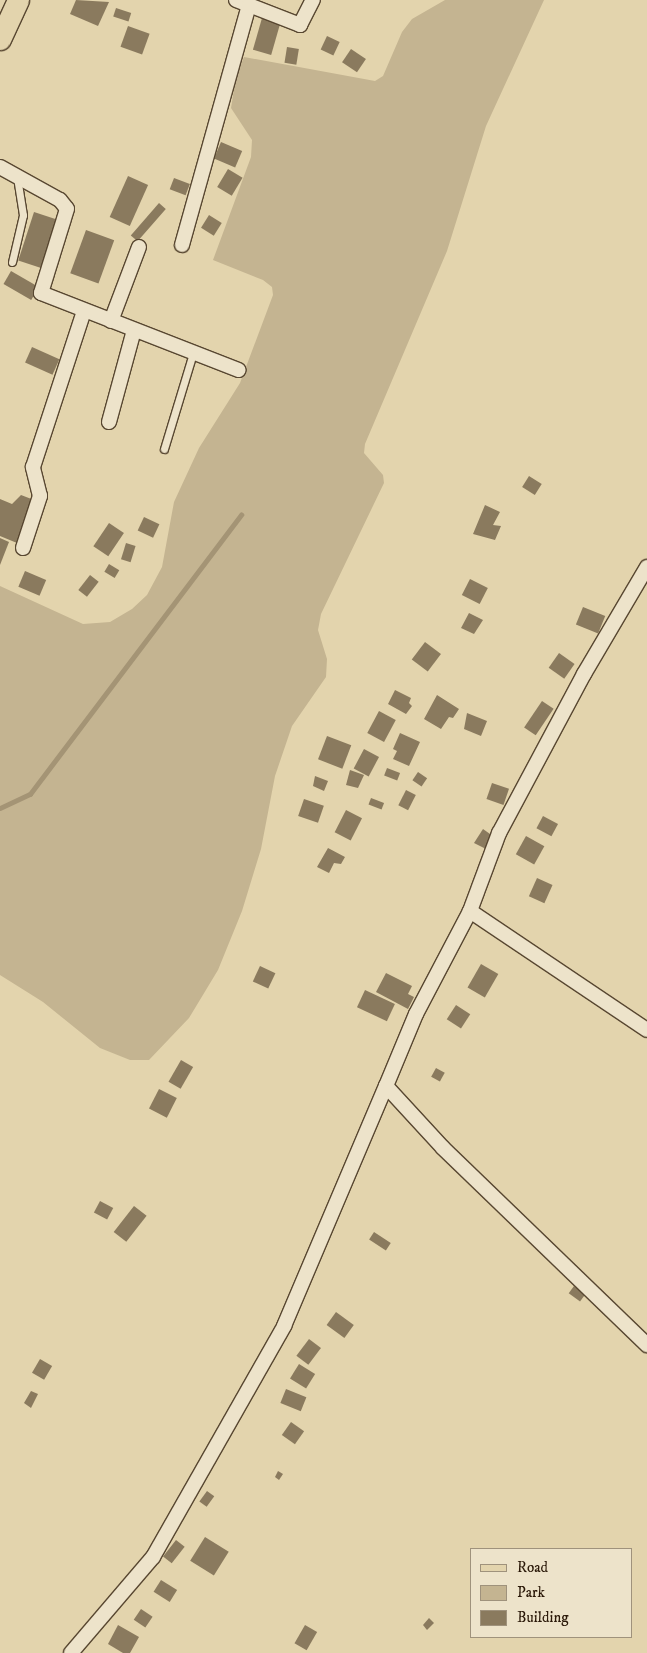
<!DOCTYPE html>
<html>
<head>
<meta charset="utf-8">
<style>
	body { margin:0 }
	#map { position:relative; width:647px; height:1653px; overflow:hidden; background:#e3d4ad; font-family:"IM FELL DW Pica",serif }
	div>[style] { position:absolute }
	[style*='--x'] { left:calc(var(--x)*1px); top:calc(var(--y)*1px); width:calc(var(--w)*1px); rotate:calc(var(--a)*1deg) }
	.green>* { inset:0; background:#c4b491 }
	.stream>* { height:4.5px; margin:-2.25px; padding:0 2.25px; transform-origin:2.25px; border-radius:2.25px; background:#a49475 }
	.building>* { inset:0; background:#8a7a5e; transform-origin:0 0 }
	.roads { filter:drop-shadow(1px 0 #584731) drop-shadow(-1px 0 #584731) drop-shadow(0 1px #584731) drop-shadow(0 -1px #584731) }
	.service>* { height:7px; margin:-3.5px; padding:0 3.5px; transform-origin:3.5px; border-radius:3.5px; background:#ede3ca }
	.minor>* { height:14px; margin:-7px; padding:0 7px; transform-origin:7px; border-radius:7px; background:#ede3ca }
	.primary>* { height:21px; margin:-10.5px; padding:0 10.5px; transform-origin:10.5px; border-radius:10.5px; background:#e3d4ad }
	span { translate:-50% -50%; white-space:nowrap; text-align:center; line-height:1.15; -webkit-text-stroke:5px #ede3ca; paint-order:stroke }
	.legend { position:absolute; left:470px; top:1548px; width:162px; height:90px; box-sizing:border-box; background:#ede3ca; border:1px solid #9f927c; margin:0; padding:6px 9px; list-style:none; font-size:15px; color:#2a1808 }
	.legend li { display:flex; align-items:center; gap:10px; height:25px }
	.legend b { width:25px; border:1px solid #9f927c }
</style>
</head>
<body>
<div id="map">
	<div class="green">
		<div style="clip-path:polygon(445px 0,544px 0,486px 126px,447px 251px,365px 444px,364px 453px,383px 475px,384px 483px,321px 614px,318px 630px,327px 659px,326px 677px,292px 726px,275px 776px,261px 849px,242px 911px,218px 970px,189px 1018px,149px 1060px,130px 1060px,100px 1048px,43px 1002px,0 975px,0 586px,83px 624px,110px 622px,132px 609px,147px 595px,162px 567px,174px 502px,199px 448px,240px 383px,273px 295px,272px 287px,263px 280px,213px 260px,251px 157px,252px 140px,231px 108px,236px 77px,244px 57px,375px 81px,383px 76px,402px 32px,412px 19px)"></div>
	</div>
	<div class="stream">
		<div style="--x:0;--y:808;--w:33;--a:-25"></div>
		<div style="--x:30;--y:794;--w:350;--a:-52.9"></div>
	</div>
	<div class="building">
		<div style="clip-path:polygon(76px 0,109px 2px,98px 26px,70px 14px)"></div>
		<div style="left:116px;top:8px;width:16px;height:9px;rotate:18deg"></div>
		<div style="left:262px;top:18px;width:19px;height:33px;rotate:16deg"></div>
		<div style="left:128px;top:26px;width:23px;height:22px;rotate:20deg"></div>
		<div style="left:327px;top:36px;width:14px;height:15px;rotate:25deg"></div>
		<div style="left:287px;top:47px;width:12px;height:16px;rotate:9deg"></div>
		<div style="left:351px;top:49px;width:18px;height:16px;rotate:34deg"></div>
		<div style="left:221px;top:142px;width:23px;height:18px;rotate:23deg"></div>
		<div style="left:228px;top:169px;width:17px;height:21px;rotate:31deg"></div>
		<div style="left:128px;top:176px;width:22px;height:45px;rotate:24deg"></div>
		<div style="left:174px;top:178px;width:17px;height:12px;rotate:21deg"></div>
		<div style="left:159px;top:203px;width:9px;height:43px;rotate:41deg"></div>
		<div style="left:34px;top:212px;width:28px;height:51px;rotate:18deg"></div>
		<div style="left:209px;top:215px;width:15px;height:15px;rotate:32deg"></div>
		<div style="left:86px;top:230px;width:30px;height:46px;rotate:20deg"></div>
		<div style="left:11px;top:271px;width:32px;height:15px;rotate:30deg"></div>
		<div style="left:32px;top:347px;width:30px;height:17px;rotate:24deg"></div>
		<div style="left:529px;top:476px;width:15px;height:13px;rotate:32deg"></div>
		<div style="clip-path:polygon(21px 495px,34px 500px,17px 543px,0 536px,0 499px,12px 504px)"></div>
		<div style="clip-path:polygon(485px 505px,500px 512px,493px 525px,501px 526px,495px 540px,473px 534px)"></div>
		<div style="left:144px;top:517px;width:17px;height:15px;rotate:25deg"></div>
		<div style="left:109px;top:523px;width:18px;height:28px;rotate:34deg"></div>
		<div style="clip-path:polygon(0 538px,9px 542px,0 565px)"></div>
		<div style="left:126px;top:543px;width:10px;height:17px;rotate:17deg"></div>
		<div style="left:109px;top:564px;width:12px;height:9px;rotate:31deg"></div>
		<div style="left:25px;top:571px;width:23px;height:17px;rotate:23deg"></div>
		<div style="left:90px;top:575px;width:11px;height:19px;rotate:38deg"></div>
		<div style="left:470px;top:579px;width:20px;height:18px;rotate:27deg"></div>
		<div style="left:583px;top:607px;width:24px;height:19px;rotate:22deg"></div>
		<div style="clip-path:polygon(469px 613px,483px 620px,474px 634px,461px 628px)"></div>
		<div style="left:425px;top:642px;width:20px;height:22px;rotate:37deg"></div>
		<div style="left:559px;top:653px;width:19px;height:18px;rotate:35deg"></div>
		<div style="clip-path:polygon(395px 690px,411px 698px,409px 703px,412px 706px,406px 714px,388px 704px)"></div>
		<div style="clip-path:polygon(437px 695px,459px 709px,453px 718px,449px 717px,441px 729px,424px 719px)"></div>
		<div style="left:542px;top:701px;width:14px;height:32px;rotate:34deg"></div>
		<div style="left:379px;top:711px;width:19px;height:25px;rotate:28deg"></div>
		<div style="clip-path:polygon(467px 713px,487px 721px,481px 736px,464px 729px)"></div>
		<div style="clip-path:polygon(400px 733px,420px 742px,409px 766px,393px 759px,397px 751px,393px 749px)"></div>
		<div style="left:327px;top:736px;width:26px;height:25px;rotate:21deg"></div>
		<div style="left:364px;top:749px;width:17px;height:22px;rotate:28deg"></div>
		<div style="left:387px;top:768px;width:14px;height:8px;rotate:21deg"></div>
		<div style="clip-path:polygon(350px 770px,364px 775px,358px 788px,346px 785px)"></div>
		<div style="left:418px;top:772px;width:11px;height:10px;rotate:34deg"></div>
		<div style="clip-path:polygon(315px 776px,328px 781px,324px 791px,313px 786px)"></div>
		<div style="left:492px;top:783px;width:18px;height:17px;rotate:19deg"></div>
		<div style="left:406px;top:790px;width:11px;height:17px;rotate:27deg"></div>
		<div style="left:371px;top:798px;width:14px;height:7px;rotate:21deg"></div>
		<div style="left:304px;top:799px;width:21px;height:18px;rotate:19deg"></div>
		<div style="left:346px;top:810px;width:18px;height:25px;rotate:27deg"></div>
		<div style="left:543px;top:816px;width:17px;height:14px;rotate:28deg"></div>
		<div style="clip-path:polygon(483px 829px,497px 839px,490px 851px,474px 843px)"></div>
		<div style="left:526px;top:836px;width:21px;height:21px;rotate:29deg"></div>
		<div style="clip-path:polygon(328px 848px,345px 857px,341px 864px,334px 863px,329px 873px,317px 867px)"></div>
		<div style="left:537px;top:878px;width:17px;height:20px;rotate:24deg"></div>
		<div style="left:481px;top:964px;width:20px;height:27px;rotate:30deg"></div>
		<div style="left:260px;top:966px;width:17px;height:17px;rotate:25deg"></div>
		<div style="clip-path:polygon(386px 973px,412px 986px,408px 994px,414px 997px,408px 1009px,376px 992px)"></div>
		<div style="left:365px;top:990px;width:33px;height:19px;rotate:25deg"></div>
		<div style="left:456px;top:1005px;width:17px;height:17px;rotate:33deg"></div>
		<div style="left:181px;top:1060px;width:14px;height:25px;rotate:30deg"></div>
		<div style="left:436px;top:1068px;width:10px;height:10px;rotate:29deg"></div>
		<div style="left:159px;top:1089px;width:20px;height:22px;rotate:27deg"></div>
		<div style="left:100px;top:1201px;width:15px;height:13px;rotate:28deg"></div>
		<div style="left:134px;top:1206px;width:16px;height:33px;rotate:38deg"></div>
		<div style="left:374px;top:1232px;width:20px;height:9px;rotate:33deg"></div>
		<div style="left:574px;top:1286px;width:14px;height:9px;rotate:36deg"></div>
		<div style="left:336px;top:1312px;width:22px;height:16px;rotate:36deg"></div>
		<div style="left:309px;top:1339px;width:15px;height:21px;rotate:37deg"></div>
		<div style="left:40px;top:1359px;width:14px;height:16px;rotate:30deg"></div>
		<div style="left:299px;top:1364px;width:19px;height:17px;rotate:32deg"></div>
		<div style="left:286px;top:1389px;width:22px;height:15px;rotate:22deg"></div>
		<div style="clip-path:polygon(31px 1391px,38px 1394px,31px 1408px,24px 1403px)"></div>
		<div style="left:291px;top:1422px;width:16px;height:16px;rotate:35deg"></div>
		<div style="clip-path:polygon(278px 1471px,283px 1474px,279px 1480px,275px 1477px)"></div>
		<div style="left:207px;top:1491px;width:9px;height:13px;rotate:36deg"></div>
		<div style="left:205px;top:1537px;width:28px;height:28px;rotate:32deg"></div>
		<div style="left:176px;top:1540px;width:11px;height:21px;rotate:38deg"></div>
		<div style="left:161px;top:1580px;width:19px;height:14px;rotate:32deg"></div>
		<div style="left:141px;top:1609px;width:14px;height:13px;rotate:34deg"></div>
		<div style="clip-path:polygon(429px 1618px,434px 1623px,427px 1630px,423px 1625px)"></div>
		<div style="clip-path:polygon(118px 1625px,139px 1637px,130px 1653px,123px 1653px,108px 1644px)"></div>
		<div style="left:305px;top:1625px;width:14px;height:21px;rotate:30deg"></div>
	</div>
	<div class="roads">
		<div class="service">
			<div style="--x:12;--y:262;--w:48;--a:-76.8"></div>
			<div style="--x:23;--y:215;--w:39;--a:-99"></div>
			<div style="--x:164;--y:449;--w:100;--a:-73.2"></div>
		</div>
		<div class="minor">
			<div style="--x:236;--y:0;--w:69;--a:21.3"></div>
			<div style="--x:300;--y:25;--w:28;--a:-63"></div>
			<div style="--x:0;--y:167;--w:68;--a:28.8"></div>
			<div style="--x:60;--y:200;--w:11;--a:52"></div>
			<div style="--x:67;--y:209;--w:88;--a:107.2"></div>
			<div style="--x:41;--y:293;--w:212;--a:21.3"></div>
			<div style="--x:182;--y:245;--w:249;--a:-74.4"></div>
			<div style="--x:111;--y:321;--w:79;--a:-69.3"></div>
			<div style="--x:109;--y:422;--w:95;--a:-74.8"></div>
			<div style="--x:23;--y:548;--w:55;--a:-71.9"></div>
			<div style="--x:40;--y:496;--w:30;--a:-104"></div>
			<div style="--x:33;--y:467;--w:164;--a:-71.9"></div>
			<div style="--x:647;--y:567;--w:124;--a:120.5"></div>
			<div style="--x:584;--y:674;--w:180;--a:118.1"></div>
			<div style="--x:499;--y:833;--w:83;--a:110.4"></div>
			<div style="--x:470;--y:911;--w:213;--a:33.9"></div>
			<div style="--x:386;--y:1086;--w:78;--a:-67.4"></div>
			<div style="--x:416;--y:1014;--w:116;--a:-62.3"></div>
			<div style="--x:71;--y:1653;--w:126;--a:-49.5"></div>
			<div style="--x:153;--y:1557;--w:266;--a:-60.4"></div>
			<div style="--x:284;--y:1326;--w:261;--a:-67"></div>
			<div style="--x:386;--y:1086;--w:84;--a:47.4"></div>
			<div style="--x:443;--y:1148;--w:284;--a:44"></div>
		</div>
		<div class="primary">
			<div style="--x:0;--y:39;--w:43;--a:-65.2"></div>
		</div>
	</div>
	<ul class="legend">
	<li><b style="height:6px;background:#e3d4ad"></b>Road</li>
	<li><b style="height:14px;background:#c4b491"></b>Park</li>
	<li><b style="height:14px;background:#8a7a5e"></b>Building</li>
	</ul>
</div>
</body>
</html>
